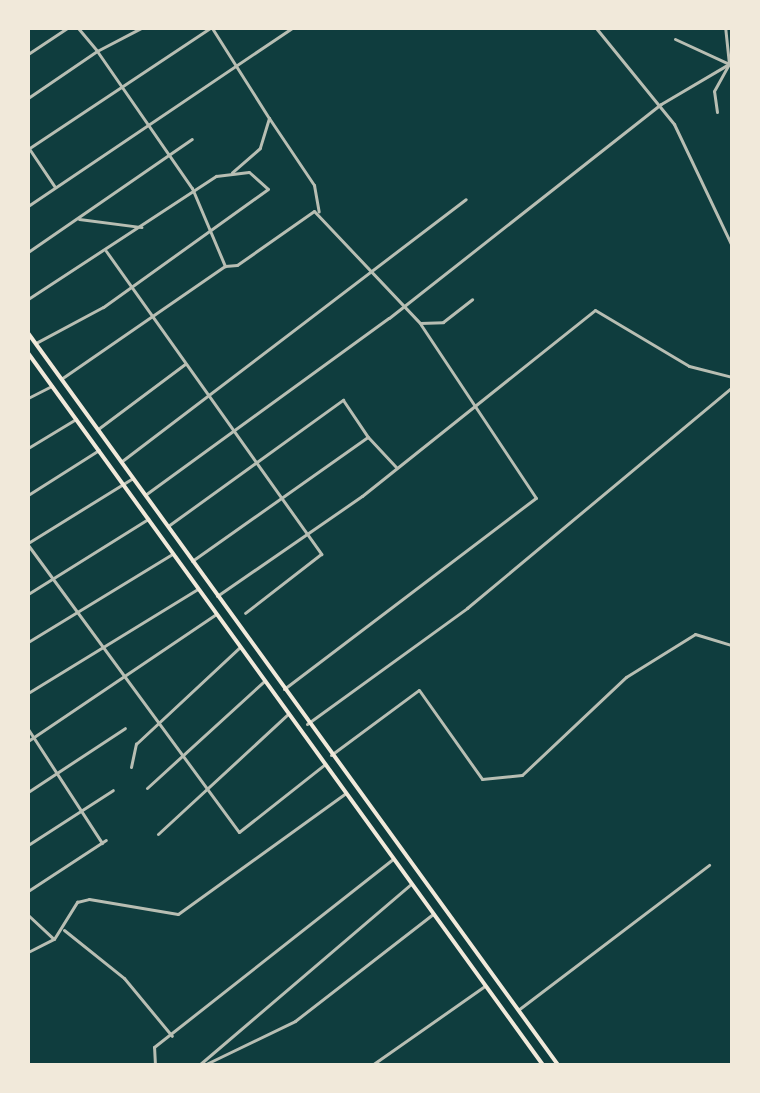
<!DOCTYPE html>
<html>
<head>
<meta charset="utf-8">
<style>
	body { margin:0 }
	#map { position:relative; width:760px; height:1093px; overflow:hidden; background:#0f3d3e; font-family:"PT Sans Narrow",sans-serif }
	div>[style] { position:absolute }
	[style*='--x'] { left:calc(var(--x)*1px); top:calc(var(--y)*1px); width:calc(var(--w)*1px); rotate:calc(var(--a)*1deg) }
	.minor>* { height:3px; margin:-1.5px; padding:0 1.5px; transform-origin:1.5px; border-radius:1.5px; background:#b8beb3 }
	.secondary>* { height:4px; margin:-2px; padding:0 2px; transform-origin:2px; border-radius:2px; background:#f1e9da }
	span { translate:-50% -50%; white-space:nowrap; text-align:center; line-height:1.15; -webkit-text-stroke:7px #f1e9da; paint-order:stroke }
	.frame { position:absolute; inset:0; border:30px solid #f1e9da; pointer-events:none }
</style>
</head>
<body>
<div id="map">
	<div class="minor">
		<div style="--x:78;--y:28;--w:30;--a:50"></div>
		<div style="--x:97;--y:51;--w:50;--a:-27.6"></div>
		<div style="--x:212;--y:28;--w:107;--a:57.7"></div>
		<div style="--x:269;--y:118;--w:31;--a:107"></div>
		<div style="--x:260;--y:148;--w:37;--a:139"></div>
		<div style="--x:596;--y:28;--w:124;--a:50.9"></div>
		<div style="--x:674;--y:124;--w:135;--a:64.6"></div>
		<div style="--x:675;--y:39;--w:60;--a:24.8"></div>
		<div style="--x:28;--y:54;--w:47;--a:-33.7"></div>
		<div style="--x:28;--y:98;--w:83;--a:-34.3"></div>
		<div style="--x:97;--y:51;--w:167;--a:55.3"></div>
		<div style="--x:192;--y:188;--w:85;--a:67.1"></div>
		<div style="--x:225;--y:266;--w:12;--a:-5"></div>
		<div style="--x:237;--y:265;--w:94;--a:-35"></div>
		<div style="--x:314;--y:211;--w:154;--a:46.6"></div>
		<div style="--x:420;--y:323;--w:23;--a:-2"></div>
		<div style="--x:443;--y:322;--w:37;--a:-38"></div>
		<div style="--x:717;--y:112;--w:21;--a:-98"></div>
		<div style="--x:714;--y:91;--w:31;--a:-61"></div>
		<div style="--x:729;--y:64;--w:36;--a:-96"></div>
		<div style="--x:269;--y:118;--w:81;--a:56.1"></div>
		<div style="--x:314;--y:185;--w:27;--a:80"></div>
		<div style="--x:28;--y:147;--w:48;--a:56"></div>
		<div style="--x:28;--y:149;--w:219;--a:-33.6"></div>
		<div style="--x:28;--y:206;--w:318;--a:-34"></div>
		<div style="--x:79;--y:219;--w:63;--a:7.4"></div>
		<div style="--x:106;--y:251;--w:372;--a:54.6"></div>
		<div style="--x:321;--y:554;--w:96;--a:142.2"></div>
		<div style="--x:28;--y:252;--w:199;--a:-34.6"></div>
		<div style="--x:28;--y:299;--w:225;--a:-33.2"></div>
		<div style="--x:216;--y:176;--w:33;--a:-7"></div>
		<div style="--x:249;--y:172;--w:25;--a:42"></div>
		<div style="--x:268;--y:189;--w:203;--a:144.4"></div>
		<div style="--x:103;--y:307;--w:76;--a:151.8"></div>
		<div style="--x:61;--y:379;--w:199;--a:-34.6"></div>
		<div style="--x:28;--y:398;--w:27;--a:-27"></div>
		<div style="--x:98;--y:429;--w:109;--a:-36.8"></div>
		<div style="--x:28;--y:448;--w:56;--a:-31.1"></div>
		<div style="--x:122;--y:461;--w:432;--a:-37.3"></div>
		<div style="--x:28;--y:495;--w:84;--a:-32.4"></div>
		<div style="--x:145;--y:495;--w:301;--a:-36"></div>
		<div style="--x:389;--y:318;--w:346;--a:-38.2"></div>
		<div style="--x:661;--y:104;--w:79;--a:-30.5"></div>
		<div style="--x:168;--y:526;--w:216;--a:-35.8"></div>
		<div style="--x:343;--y:400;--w:45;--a:56"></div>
		<div style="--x:28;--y:543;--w:123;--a:-31.8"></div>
		<div style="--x:28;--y:545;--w:356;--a:53.7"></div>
		<div style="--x:239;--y:832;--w:110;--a:-38.3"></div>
		<div style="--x:192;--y:561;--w:215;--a:-35.2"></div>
		<div style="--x:368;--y:437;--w:41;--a:47"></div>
		<div style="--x:28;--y:594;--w:142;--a:-32"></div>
		<div style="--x:217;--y:596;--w:176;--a:-34.6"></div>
		<div style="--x:362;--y:496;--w:298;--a:-38.6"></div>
		<div style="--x:595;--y:310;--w:109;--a:30.8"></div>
		<div style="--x:689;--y:366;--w:44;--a:14.3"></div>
		<div style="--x:28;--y:642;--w:169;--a:-31.4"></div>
		<div style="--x:284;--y:689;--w:316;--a:-37.2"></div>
		<div style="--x:536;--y:498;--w:208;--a:-123.6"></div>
		<div style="--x:28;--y:693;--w:199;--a:-31.5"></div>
		<div style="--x:307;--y:724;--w:198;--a:-35.9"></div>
		<div style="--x:467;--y:608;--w:345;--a:-39.8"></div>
		<div style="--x:28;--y:729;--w:136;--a:57"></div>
		<div style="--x:28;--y:741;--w:227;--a:-34"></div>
		<div style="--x:331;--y:755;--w:109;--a:-36.5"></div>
		<div style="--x:419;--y:690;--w:109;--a:54.7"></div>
		<div style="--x:482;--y:779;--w:40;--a:-5.7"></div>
		<div style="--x:522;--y:775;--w:143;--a:-43.3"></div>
		<div style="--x:626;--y:677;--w:81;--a:-31.9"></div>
		<div style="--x:695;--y:634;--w:39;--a:17"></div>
		<div style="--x:131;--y:767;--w:24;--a:-78"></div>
		<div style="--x:136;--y:744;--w:142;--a:-43"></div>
		<div style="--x:147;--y:788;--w:159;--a:-42.4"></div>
		<div style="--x:28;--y:792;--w:116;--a:-33.4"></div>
		<div style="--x:158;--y:834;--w:177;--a:-42.7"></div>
		<div style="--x:28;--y:845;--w:101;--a:-32.9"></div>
		<div style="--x:28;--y:891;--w:93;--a:-33.2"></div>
		<div style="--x:28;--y:915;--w:35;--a:43"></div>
		<div style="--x:64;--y:930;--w:77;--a:38.7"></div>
		<div style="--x:124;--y:978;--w:75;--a:50.4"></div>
		<div style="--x:28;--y:952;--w:29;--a:-27"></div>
		<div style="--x:54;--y:939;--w:44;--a:-58.1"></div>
		<div style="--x:77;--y:902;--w:12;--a:-14"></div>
		<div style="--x:89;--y:899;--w:90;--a:9.6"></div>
		<div style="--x:178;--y:914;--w:207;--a:-35.8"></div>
		<div style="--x:518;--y:1010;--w:240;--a:-37.2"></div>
		<div style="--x:155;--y:1065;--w:18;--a:-93"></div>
		<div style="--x:154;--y:1047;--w:304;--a:-38.2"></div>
		<div style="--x:199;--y:1065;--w:279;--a:-40.5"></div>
		<div style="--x:204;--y:1065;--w:101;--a:-25.8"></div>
		<div style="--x:295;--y:1021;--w:175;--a:-37.8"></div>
		<div style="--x:372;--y:1065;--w:138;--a:-35"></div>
	</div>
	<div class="secondary">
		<div style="--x:28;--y:333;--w:904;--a:54.09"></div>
		<div style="--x:28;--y:353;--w:879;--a:54.12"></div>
	</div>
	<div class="frame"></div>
</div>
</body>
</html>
